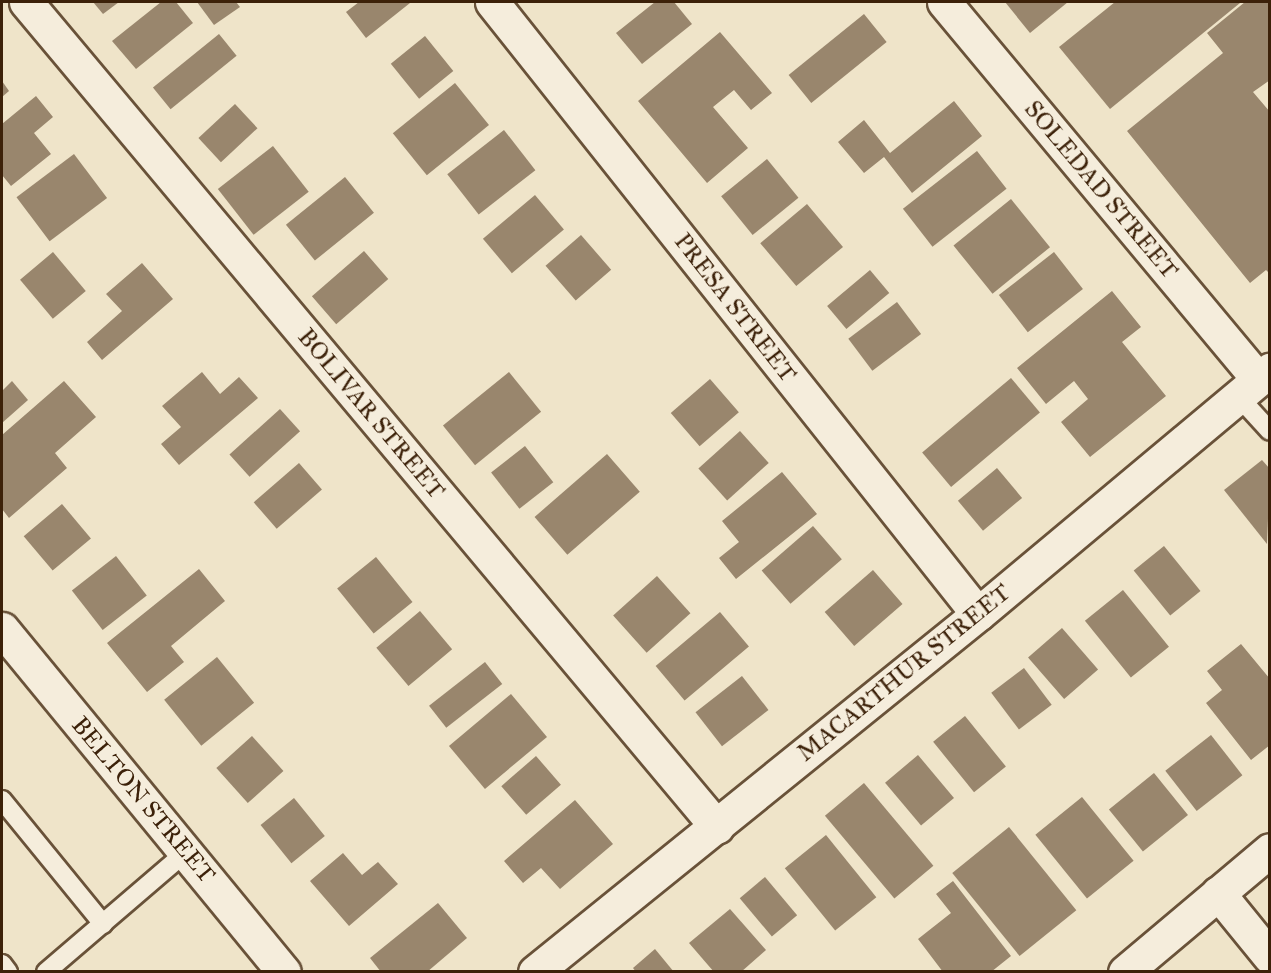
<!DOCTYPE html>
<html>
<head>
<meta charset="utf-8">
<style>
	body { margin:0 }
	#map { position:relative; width:1271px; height:973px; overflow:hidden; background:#efe4c9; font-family:"IM FELL Great Primer",serif }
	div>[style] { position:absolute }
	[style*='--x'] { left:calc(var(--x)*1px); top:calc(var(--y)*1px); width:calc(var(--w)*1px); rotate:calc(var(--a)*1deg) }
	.building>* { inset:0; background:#99866d; transform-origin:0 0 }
	.roads { filter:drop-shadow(2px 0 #695239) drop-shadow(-2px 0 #695239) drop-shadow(0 2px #695239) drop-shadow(0 -2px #695239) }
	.service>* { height:18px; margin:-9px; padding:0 9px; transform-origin:9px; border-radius:9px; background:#f5eddc }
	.minor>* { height:33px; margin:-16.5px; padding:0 16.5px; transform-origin:16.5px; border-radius:16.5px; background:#f5eddc }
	span { translate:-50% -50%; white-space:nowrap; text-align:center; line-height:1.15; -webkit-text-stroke:5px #f5eddc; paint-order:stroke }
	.street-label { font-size:24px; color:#3c2109 }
	.frame { position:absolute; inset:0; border:3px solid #3c2109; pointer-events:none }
</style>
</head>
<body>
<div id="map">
	<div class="building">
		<div style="clip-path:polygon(93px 2px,119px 2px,103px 14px)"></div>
		<div style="clip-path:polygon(161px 2px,176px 2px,193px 23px,136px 69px,112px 41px)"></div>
		<div style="clip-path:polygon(197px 2px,236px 2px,240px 7px,214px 25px)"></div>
		<div style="clip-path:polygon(359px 2px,409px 2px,410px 3px,366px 38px,346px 12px)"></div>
		<div style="clip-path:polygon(655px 2px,674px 2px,692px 24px,642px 64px,616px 33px)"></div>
		<div style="clip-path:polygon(1005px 2px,1068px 2px,1030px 33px)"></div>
		<div style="clip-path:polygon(1115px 2px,1238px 2px,1240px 3px,1110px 109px,1059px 47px)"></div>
		<div style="clip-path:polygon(1245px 2px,1270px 2px,1270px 80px,1253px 92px,1270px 112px,1270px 274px,1266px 270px,1250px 283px,1127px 131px,1223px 53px,1207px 33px)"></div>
		<div style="left:864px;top:14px;width:36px;height:97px;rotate:51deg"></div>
		<div style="clip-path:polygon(720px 32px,772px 93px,751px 110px,734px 90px,713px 107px,748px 148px,707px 183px,638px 101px)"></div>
		<div style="left:219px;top:34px;width:28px;height:85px;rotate:51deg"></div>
		<div style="left:425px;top:36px;width:45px;height:44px;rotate:51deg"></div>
		<div style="clip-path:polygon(2px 81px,9px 91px,2px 97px)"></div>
		<div style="left:455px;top:83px;width:54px;height:80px;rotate:51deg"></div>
		<div style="clip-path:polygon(36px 96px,53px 117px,34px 133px,51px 154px,11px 186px,2px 175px,2px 124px)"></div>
		<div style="clip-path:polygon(954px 101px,982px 136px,912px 193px,884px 157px,864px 173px,838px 142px,864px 120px,890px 153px)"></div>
		<div style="left:235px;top:104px;width:33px;height:50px;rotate:47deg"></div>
		<div style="left:504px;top:130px;width:51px;height:72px;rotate:52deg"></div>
		<div style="left:273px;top:146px;width:58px;height:70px;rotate:52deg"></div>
		<div style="left:977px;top:151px;width:48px;height:94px;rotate:52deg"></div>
		<div style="left:74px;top:154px;width:55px;height:72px;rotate:53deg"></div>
		<div style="left:767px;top:159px;width:50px;height:59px;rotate:51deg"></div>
		<div style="left:345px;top:177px;width:46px;height:76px;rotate:51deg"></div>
		<div style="left:535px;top:195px;width:45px;height:68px;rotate:50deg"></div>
		<div style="left:1011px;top:199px;width:62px;height:74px;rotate:51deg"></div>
		<div style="left:807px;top:204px;width:56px;height:61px;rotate:50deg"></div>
		<div style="left:581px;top:235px;width:46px;height:47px;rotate:49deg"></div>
		<div style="left:364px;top:251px;width:37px;height:69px;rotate:49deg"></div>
		<div style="left:53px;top:252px;width:51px;height:43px;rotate:50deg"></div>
		<div style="left:1054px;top:252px;width:47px;height:70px;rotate:52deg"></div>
		<div style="clip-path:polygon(142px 263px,173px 299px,102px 360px,87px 342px,122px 311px,106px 294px)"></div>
		<div style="left:870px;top:270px;width:30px;height:56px;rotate:50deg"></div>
		<div style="clip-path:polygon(1112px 291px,1141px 327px,1122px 342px,1166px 396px,1090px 457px,1061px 422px,1088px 399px,1074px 381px,1046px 404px,1017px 368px)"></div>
		<div style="left:897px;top:302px;width:40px;height:61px;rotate:53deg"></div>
		<div style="clip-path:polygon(202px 372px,220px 394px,239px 377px,258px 398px,179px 465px,161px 444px,181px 427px,162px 406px)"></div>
		<div style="left:509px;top:372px;width:51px;height:85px;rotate:51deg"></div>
		<div style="left:1011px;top:378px;width:45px;height:116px;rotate:50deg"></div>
		<div style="left:710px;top:379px;width:44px;height:52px;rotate:49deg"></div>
		<div style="clip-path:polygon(12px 381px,28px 400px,2px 423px,2px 391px)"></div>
		<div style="clip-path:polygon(64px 381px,96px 417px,55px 453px,67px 468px,9px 518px,2px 509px,2px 435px)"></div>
		<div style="left:280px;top:409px;width:30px;height:68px;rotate:48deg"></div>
		<div style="left:740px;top:431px;width:43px;height:56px;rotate:48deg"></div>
		<div style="left:525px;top:446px;width:46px;height:43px;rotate:52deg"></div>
		<div style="left:607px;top:454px;width:50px;height:96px;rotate:49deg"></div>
		<div style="clip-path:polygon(1262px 460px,1270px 469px,1267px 544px,1224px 490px)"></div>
		<div style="left:299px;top:463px;width:35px;height:60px;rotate:49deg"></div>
		<div style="left:997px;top:468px;width:39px;height:51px;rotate:50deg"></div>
		<div style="clip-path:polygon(782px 472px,817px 514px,736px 579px,719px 558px,739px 542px,722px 521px)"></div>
		<div style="left:62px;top:504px;width:45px;height:50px;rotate:50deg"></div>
		<div style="left:813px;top:526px;width:44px;height:68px;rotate:49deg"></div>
		<div style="left:1164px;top:546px;width:58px;height:39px;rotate:51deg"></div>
		<div style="left:116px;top:556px;width:50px;height:56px;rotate:52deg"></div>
		<div style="left:376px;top:557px;width:58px;height:50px;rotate:51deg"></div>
		<div style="clip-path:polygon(199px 569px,225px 601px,171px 646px,184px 662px,147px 692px,107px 643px)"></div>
		<div style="left:873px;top:570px;width:45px;height:64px;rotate:49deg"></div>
		<div style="left:657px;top:576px;width:50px;height:59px;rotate:48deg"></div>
		<div style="left:1123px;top:590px;width:73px;height:49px;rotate:51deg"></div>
		<div style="left:420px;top:611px;width:50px;height:57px;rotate:50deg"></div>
		<div style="left:720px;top:612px;width:45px;height:84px;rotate:50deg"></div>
		<div style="left:1062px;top:628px;width:55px;height:45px;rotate:49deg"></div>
		<div style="clip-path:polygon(1241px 644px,1270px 679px,1270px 745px,1251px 760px,1206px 703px,1222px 690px,1207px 671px)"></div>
		<div style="left:217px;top:657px;width:59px;height:68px;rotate:51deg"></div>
		<div style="left:485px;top:662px;width:28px;height:71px;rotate:52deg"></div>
		<div style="left:1024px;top:668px;width:46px;height:41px;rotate:53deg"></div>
		<div style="left:742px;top:676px;width:43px;height:59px;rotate:52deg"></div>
		<div style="left:511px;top:694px;width:56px;height:81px;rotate:50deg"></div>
		<div style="left:965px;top:716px;width:65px;height:41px;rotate:51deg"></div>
		<div style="left:1211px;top:735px;width:51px;height:58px;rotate:52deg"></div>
		<div style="left:252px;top:736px;width:47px;height:48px;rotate:48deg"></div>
		<div style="left:918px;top:755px;width:56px;height:43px;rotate:50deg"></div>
		<div style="left:536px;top:756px;width:38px;height:46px;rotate:49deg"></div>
		<div style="left:1154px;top:773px;width:54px;height:58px;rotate:51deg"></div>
		<div style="left:864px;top:783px;width:108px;height:51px;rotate:50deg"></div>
		<div style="left:1082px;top:797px;width:82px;height:60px;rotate:51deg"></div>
		<div style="left:294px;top:798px;width:49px;height:43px;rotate:51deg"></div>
		<div style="clip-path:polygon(575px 800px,613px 844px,560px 889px,541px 868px,523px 883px,504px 861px)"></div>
		<div style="left:1009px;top:827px;width:107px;height:73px;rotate:51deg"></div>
		<div style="left:826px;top:835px;width:80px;height:53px;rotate:51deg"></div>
		<div style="clip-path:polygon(343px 853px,362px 875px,378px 862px,398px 884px,349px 926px,310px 881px)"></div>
		<div style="left:765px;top:877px;width:50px;height:33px;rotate:50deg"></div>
		<div style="clip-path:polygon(953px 881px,1011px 956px,991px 972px,943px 972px,918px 939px,951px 913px,936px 894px)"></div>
		<div style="clip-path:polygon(438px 903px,467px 938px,427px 972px,381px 972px,370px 958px)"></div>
		<div style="clip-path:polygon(730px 909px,766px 950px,741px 972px,714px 972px,689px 943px)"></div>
		<div style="clip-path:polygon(655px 949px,674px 972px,636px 972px,633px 968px)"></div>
	</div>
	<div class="roads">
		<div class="service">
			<div style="--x:1238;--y:396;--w:47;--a:47.6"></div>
			<div style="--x:2;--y:800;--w:160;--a:50.8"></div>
			<div style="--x:2;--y:964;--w:10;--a:53"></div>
			<div style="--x:46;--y:972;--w:184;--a:-40.6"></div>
		</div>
		<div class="minor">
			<div style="--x:26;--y:2;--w:1076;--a:50.05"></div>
			<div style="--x:492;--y:2;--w:781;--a:51.55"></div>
			<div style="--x:944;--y:2;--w:491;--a:50.2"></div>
			<div style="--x:2;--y:629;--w:444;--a:50.6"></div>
			<div style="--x:1218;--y:893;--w:82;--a:50.9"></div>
			<div style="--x:535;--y:972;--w:570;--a:-38.94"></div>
			<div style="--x:978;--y:614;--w:381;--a:-39.9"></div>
			<div style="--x:1125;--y:972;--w:189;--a:-40.1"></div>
		</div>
	</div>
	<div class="street-label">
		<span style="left:1101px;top:190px;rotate:50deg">SOLEDAD STREET</span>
		<span style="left:735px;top:308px;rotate:52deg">PRESA STREET</span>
		<span style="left:371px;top:414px;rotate:50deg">BOLIVAR STREET</span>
		<span style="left:904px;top:673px;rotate:-39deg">MACARTHUR STREET</span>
		<span style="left:143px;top:800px;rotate:50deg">BELTON STREET</span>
	</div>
	<div class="frame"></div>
</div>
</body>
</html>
